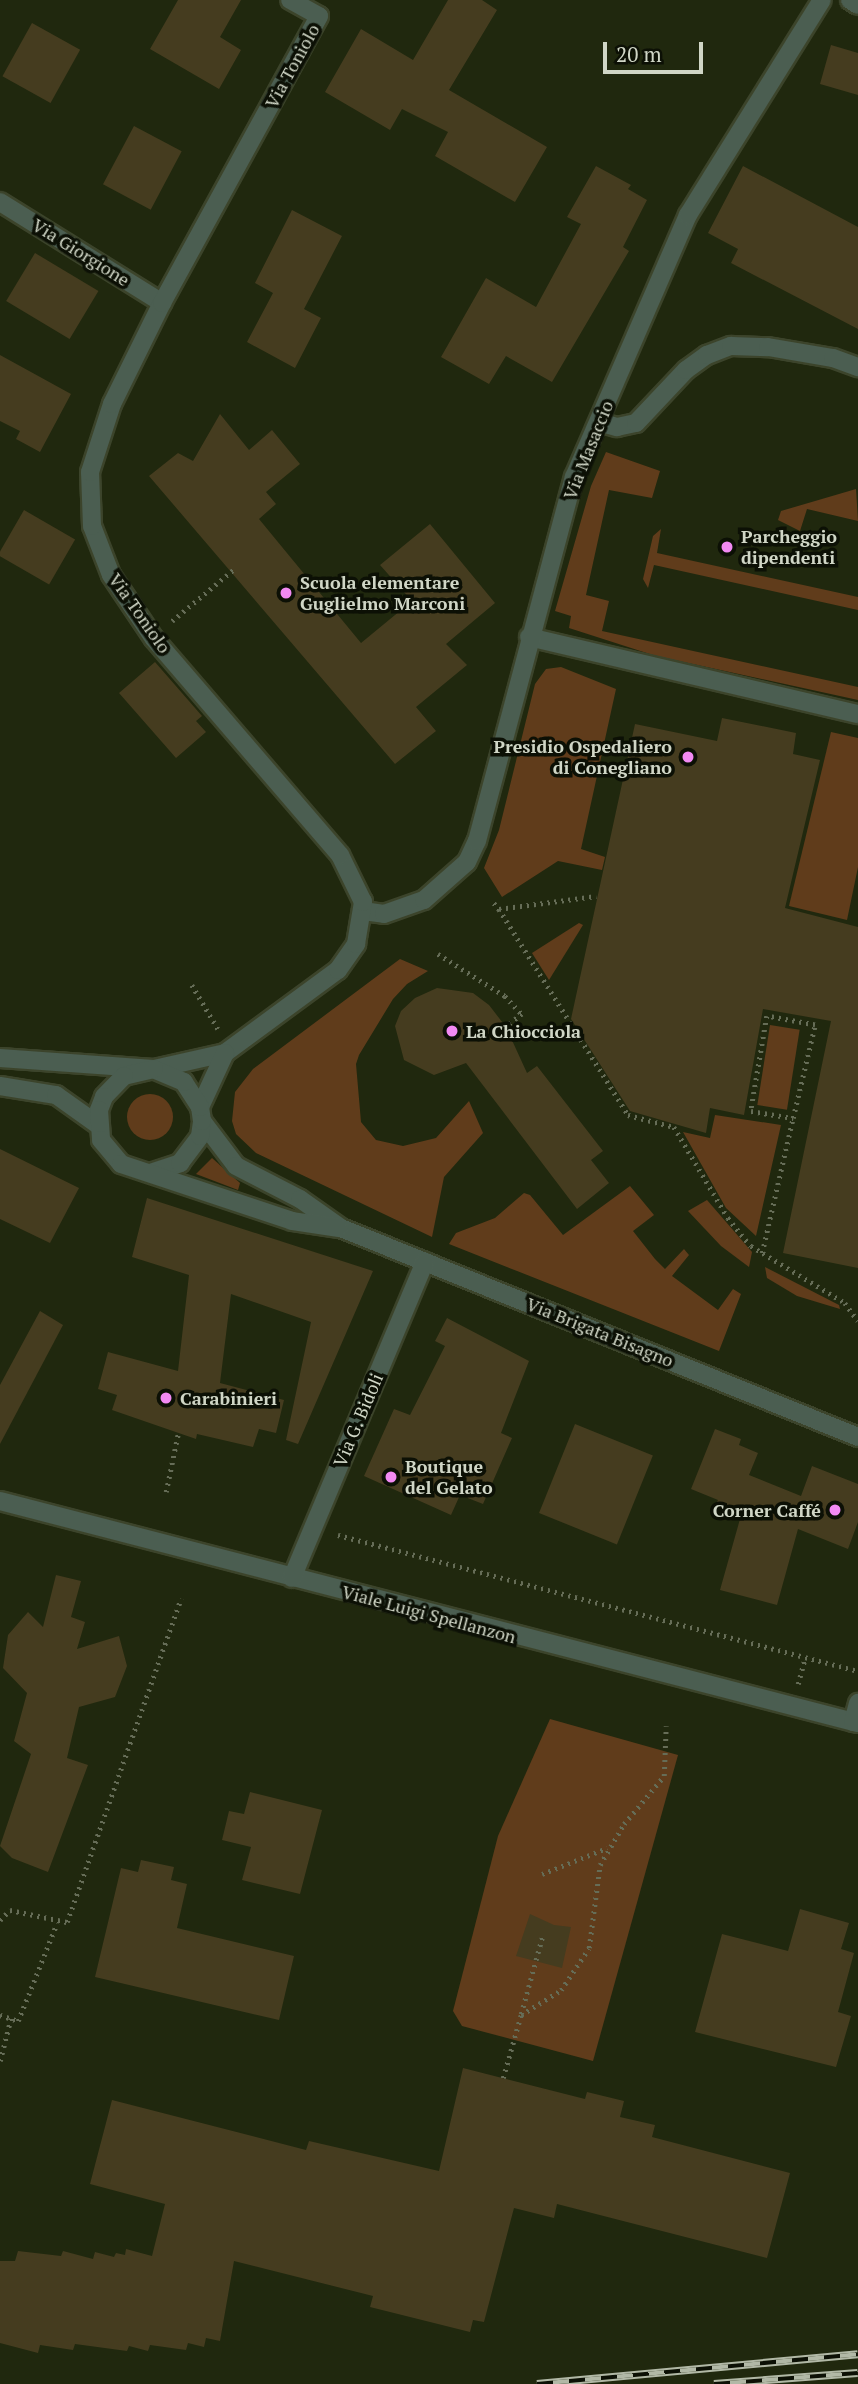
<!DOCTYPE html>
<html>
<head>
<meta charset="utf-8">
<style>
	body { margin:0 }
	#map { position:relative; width:858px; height:2384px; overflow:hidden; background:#20280e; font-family:"PT Serif",serif }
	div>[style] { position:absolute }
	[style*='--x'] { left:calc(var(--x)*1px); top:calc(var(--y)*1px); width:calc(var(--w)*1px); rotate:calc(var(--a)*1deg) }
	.green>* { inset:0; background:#603c1b; transform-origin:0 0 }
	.round { border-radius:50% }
	.building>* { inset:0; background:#453c1f; transform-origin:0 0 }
	.path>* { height:4.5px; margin-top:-2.25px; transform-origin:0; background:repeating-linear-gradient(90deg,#666d57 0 2px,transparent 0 7px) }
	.roads { filter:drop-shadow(2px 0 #3c442b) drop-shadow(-2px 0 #3c442b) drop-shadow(0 2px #3c442b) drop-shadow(0 -2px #3c442b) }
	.minor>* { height:18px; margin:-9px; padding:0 9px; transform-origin:9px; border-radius:9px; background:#4b5e51 }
	.rail>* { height:8px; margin-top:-4px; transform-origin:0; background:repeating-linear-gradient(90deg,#0c1005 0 16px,#b1b8a6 0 32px); box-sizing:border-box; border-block:2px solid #b1b8a6 }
	.dots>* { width:19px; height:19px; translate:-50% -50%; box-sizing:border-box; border:4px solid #0c1005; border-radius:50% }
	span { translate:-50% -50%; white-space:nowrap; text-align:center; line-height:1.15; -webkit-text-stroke:7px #0c1005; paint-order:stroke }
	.street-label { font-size:18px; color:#d0d6c6 }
	.poi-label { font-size:18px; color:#d0d6c6; font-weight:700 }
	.left { translate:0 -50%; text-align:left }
	.right { translate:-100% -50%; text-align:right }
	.scale { position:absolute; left:603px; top:42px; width:100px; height:32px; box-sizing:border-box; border:4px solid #d0d6c6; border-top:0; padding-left:9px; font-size:21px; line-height:24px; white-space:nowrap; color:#d0d6c6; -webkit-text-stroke:5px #0c1005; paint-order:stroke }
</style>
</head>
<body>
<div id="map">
	<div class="green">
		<div style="clip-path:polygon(606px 452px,660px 471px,652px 498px,609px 490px,586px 595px,609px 601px,602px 631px,858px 687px,858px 700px,656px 656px,569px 628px,571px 616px,555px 611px,591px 486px)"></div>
		<div style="clip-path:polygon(856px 489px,858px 521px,807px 509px,800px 531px,778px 520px,781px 511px)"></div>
		<div style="clip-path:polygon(661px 529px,657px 553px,858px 597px,858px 610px,654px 565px,648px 588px,643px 579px,653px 536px)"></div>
		<div style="clip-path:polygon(561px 667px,616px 689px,581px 849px,605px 857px,602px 870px,558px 861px,502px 897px,484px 868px,499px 830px,535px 684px,546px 669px)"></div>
		<div style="clip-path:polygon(831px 732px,858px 738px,858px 867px,847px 920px,789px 906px)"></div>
		<div style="clip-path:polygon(579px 923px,583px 925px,549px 980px,532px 953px)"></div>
		<div style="clip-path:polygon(400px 959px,428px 971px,407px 984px,393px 999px,359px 1055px,356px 1064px,361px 1122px,376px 1140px,403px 1146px,436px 1138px,469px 1101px,483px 1133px,444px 1177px,432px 1237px,256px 1153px,236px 1134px,232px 1121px,235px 1092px,253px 1069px)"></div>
		<div style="left:770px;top:1025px;width:30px;height:81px;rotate:9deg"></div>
		<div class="round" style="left:127px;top:1094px;width:46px;height:46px"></div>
		<div style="clip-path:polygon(715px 1115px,781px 1125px,756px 1236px,726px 1208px,683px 1132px,710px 1138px)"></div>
		<div style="clip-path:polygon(212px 1158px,240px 1183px,238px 1190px,196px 1174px)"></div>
		<div style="clip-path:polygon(630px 1186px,654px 1215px,633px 1231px,655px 1259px,665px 1269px,684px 1249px,689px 1255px,672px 1276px,718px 1310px,733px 1289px,741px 1294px,719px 1351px,449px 1244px,456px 1233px,495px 1218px,524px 1193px,530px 1195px,563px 1235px)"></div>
		<div style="clip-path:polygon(707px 1200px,752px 1252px,749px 1267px,721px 1246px,688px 1211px)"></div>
		<div style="clip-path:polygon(765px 1267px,839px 1305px,840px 1309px,797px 1296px,767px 1278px)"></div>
		<div style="clip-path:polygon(550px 1719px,678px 1755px,593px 2061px,462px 2026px,453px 2011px,498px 1836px)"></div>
	</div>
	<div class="building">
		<div style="clip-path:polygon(178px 0,241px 0,220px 37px,241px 50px,219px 89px,150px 49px)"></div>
		<div style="clip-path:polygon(448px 0,482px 0,497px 10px,449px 90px,547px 147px,515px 202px,435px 156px,448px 132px,402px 109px,390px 130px,325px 92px,361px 29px,413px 60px)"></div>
		<div style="left:32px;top:23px;width:55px;height:61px;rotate:29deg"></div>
		<div style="clip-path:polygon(831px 45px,858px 53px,858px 95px,820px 84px)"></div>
		<div style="left:134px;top:126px;width:54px;height:66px;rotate:28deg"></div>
		<div style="clip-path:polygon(596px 166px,631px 185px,628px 189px,647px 200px,623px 247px,629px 251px,552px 382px,506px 356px,489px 384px,441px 357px,486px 278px,536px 307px,581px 224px,567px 217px)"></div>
		<div style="clip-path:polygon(743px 166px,858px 227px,858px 329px,731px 263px,738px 249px,708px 233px)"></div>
		<div style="clip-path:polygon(292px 210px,342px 236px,304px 309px,321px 318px,295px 368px,247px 342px,273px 293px,255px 283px)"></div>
		<div style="left:35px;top:253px;width:74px;height:56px;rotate:31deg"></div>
		<div style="clip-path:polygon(0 355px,71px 394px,40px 452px,16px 439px,20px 431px,0 421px)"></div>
		<div style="clip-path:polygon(220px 414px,249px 450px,272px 430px,300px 464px,266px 492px,276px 504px,259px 519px,361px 643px,412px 601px,380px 565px,430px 524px,495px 603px,446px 644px,467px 665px,416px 707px,436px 731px,395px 764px,149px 476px,178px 453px,193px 461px)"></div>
		<div style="left:24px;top:510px;width:59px;height:52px;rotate:30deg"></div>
		<div style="clip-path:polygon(155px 662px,202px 716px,196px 721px,206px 732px,176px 758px,119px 693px)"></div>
		<div style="clip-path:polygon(722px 718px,796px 733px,793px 754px,820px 760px,785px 908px,858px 927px,858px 1268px,783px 1253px,831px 1021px,763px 1009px,744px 1115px,710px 1108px,706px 1133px,630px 1111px,571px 1019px,635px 724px,717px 741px)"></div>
		<div style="clip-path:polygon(437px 988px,473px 993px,489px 1005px,506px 1027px,527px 1073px,537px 1066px,603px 1151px,591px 1160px,609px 1183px,577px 1209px,466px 1063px,434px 1075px,404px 1060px,395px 1026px,401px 1011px,415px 998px)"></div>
		<div style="clip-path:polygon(0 1149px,79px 1188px,50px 1243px,0 1219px)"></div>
		<div style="clip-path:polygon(147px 1198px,373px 1271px,298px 1444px,286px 1440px,311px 1322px,231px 1294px,220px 1383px,284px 1400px,276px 1433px,259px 1429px,253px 1447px,197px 1434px,196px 1439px,112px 1410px,117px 1395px,98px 1389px,108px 1352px,178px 1371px,189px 1275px,132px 1257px)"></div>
		<div style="clip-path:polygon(40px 1311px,63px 1325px,0 1444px,0 1385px)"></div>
		<div style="clip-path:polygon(447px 1318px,529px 1361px,501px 1433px,512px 1438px,483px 1504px,460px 1495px,451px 1515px,364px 1476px,394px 1409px,410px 1415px,445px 1346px,435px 1341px)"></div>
		<div style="left:575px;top:1424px;width:84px;height:96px;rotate:22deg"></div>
		<div style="clip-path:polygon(715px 1429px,741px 1439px,739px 1445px,758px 1453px,749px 1475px,801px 1496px,812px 1466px,858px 1484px,858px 1522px,848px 1549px,798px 1529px,777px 1605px,720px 1590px,740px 1519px,714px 1508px,718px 1500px,691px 1489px)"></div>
		<div style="clip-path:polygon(56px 1575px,81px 1581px,71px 1617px,85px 1622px,77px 1649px,119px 1636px,127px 1666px,115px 1697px,79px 1707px,67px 1758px,88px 1765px,48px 1872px,12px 1858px,0 1846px,31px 1754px,14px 1741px,27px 1693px,3px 1668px,8px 1635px,28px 1612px,43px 1627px)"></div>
		<div style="clip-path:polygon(250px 1792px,322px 1810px,300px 1894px,242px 1880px,251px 1847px,222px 1840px,229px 1811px,244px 1814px)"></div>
		<div style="clip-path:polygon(141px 1860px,174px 1867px,171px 1880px,187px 1884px,177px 1928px,294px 1956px,279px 2020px,95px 1977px,121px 1868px,138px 1872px)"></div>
		<div style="clip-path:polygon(800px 1909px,849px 1923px,841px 1949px,854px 1953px,838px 2012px,851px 2016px,836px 2067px,695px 2032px,722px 1934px,788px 1951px)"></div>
		<div style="clip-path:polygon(530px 1914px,554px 1925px,571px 1927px,562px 1968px,516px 1956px)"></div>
		<div style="clip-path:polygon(463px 2068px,585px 2099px,587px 2092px,624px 2101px,620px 2117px,655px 2125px,652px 2137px,790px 2173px,767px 2258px,557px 2204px,554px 2218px,514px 2208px,484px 2322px,473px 2320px,470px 2332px,370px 2307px,373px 2296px,234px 2261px,220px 2341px,206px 2338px,204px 2347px,188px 2343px,186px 2350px,150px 2345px,148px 2351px,129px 2346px,127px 2351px,75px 2344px,73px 2350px,40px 2345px,38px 2353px,0 2343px,0 2261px,15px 2261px,18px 2251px,61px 2256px,63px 2251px,93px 2259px,95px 2252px,114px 2257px,116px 2253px,125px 2255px,126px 2249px,152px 2256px,165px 2204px,90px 2184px,112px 2100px,306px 2150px,309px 2141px,439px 2171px)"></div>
	</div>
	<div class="path">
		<div style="--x:172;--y:621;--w:80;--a:-39.9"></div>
		<div style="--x:494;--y:903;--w:8;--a:50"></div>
		<div style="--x:499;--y:909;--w:98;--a:-7.6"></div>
		<div style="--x:499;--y:909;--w:243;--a:57.9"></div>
		<div style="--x:628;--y:1115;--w:48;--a:14.6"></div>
		<div style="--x:674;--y:1127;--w:106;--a:59.3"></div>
		<div style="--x:728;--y:1218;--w:36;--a:51"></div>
		<div style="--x:751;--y:1246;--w:110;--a:31.2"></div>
		<div style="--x:845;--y:1303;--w:22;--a:54"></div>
		<div style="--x:438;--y:954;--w:79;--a:32.1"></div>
		<div style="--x:505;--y:996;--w:25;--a:47"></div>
		<div style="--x:522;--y:1014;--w:21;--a:141"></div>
		<div style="--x:192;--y:985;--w:51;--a:59.4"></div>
		<div style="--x:762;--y:1253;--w:139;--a:-77.1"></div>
		<div style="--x:793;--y:1118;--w:96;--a:-76.7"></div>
		<div style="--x:815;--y:1025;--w:49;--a:-169.4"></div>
		<div style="--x:767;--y:1016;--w:96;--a:99.6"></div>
		<div style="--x:751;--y:1111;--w:43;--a:9.5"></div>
		<div style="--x:166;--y:1492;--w:59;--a:-78.3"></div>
		<div style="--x:338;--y:1535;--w:537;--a:14.66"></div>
		<div style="--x:798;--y:1684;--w:27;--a:-75"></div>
		<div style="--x:542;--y:1874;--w:70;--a:-21.8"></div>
		<div style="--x:0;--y:1920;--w:14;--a:-45"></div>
		<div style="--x:10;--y:1910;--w:58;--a:11.9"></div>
		<div style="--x:67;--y:1922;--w:343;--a:-70.6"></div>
		<div style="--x:521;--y:2014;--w:83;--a:-74.6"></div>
		<div style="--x:0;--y:2015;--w:19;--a:18"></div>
		<div style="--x:18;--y:2021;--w:105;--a:-68.3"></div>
		<div style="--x:0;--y:2061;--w:44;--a:-75.7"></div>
		<div style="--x:503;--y:2078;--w:66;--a:-74.1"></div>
		<div style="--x:521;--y:2015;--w:47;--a:-32"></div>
		<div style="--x:561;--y:1990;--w:50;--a:-56.3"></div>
		<div style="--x:589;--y:1948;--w:84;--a:-82.5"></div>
		<div style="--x:600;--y:1865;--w:48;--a:-59.7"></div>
		<div style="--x:624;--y:1824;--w:62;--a:-50.2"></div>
		<div style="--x:664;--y:1776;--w:50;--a:-87.7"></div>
	</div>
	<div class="roads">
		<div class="minor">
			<div style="--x:850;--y:0;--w:9;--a:32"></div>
			<div style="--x:0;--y:202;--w:191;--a:31.9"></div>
			<div style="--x:599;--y:422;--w:19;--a:16"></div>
			<div style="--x:617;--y:427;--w:19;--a:-12"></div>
			<div style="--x:636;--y:423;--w:73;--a:-46.7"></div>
			<div style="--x:686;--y:370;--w:26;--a:-36"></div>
			<div style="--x:707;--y:355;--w:26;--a:-21"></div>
			<div style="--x:731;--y:346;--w:37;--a:2"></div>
			<div style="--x:768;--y:347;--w:66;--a:9.6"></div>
			<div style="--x:833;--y:358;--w:27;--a:20"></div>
			<div style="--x:529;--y:637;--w:338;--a:13.2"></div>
			<div style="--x:363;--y:911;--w:21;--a:8"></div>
			<div style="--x:384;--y:914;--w:42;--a:-19.3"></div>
			<div style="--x:424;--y:900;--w:57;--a:-41.5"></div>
			<div style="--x:467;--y:862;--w:23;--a:-65"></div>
			<div style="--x:477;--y:841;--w:377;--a:-75.1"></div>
			<div style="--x:574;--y:477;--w:286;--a:-66.5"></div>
			<div style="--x:688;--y:215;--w:253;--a:-58.1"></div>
			<div style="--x:225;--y:1053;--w:140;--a:-36.3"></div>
			<div style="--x:338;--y:970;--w:32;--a:-55"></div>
			<div style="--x:356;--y:944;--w:43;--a:-80.5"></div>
			<div style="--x:363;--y:902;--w:52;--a:-116.1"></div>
			<div style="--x:340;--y:855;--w:285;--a:-130.7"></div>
			<div style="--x:154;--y:639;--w:77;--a:-123.9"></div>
			<div style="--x:111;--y:575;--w:53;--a:-111.2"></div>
			<div style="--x:92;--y:526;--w:54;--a:-92.1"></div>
			<div style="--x:90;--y:472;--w:71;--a:-72.1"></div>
			<div style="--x:112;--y:404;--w:113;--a:-63.7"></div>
			<div style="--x:162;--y:303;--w:327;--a:-61.3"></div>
			<div style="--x:319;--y:16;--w:33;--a:-151"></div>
			<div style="--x:0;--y:1058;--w:154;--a:4.1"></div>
			<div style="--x:154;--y:1069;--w:73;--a:-12.7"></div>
			<div style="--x:225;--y:1053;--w:60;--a:114.8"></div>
			<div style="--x:0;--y:1086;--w:57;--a:9.1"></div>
			<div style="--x:56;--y:1095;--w:52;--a:35.5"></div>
			<div style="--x:202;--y:1121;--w:56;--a:52.9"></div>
			<div style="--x:236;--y:1166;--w:72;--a:27.3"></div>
			<div style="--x:300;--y:1199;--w:50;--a:35.3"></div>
			<div style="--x:341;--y:1228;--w:558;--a:22.01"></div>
			<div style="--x:150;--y:1173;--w:32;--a:-18"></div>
			<div style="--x:180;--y:1163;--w:34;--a:-53"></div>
			<div style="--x:200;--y:1136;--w:15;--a:-82"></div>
			<div style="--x:202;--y:1121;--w:14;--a:-98"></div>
			<div style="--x:200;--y:1107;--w:30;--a:-123"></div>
			<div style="--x:184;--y:1082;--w:33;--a:-157"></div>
			<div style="--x:154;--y:1069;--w:31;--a:167"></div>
			<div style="--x:124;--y:1076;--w:29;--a:134"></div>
			<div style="--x:104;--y:1097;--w:14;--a:111"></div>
			<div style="--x:99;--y:1110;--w:30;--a:86"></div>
			<div style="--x:101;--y:1140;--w:31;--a:50"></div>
			<div style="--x:121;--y:1164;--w:180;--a:18.4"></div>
			<div style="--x:292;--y:1221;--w:47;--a:8.7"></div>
			<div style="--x:0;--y:1501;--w:886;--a:14.51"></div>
			<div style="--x:292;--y:1578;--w:343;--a:-67.2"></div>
			<div style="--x:853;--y:1722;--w:20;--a:-75"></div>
		</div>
	</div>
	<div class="rail">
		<div style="--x:537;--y:2384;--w:322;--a:-5.3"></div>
		<div style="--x:714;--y:2384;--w:144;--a:-4.4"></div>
	</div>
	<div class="dots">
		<div style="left:727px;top:547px;background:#f28af3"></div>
		<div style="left:286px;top:593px;background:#f28af3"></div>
		<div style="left:688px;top:757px;background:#f28af3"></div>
		<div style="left:452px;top:1031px;background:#f28af3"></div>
		<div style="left:166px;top:1398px;background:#f28af3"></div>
		<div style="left:391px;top:1477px;background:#f28af3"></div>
		<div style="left:835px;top:1510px;background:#f28af3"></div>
	</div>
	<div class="street-label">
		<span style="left:292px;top:66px;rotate:-61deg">Via Toniolo</span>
		<span style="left:81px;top:252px;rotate:32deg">Via Giorgione</span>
		<span style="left:588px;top:450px;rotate:-68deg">Via Masaccio</span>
		<span style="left:140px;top:613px;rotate:55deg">Via Toniolo</span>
		<span style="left:600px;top:1332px;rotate:22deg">Via Brigata Bisagno</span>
		<span style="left:358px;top:1420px;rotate:-67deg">Via G. Bidoli</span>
		<span style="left:429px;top:1614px;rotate:15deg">Viale Luigi Spellanzon</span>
	</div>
	<div class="poi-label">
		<span class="left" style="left:741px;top:547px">Parcheggio<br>dipendenti</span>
		<span class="left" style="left:300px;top:593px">Scuola elementare<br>Guglielmo Marconi</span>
		<span class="right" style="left:672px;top:757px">Presidio Ospedaliero<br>di Conegliano</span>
		<span class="left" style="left:466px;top:1031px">La Chiocciola</span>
		<span class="left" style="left:180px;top:1398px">Carabinieri</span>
		<span class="left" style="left:405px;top:1477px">Boutique<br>del Gelato</span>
		<span class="right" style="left:821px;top:1510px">Corner Caffé</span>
	</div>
	<div class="scale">20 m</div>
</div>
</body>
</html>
